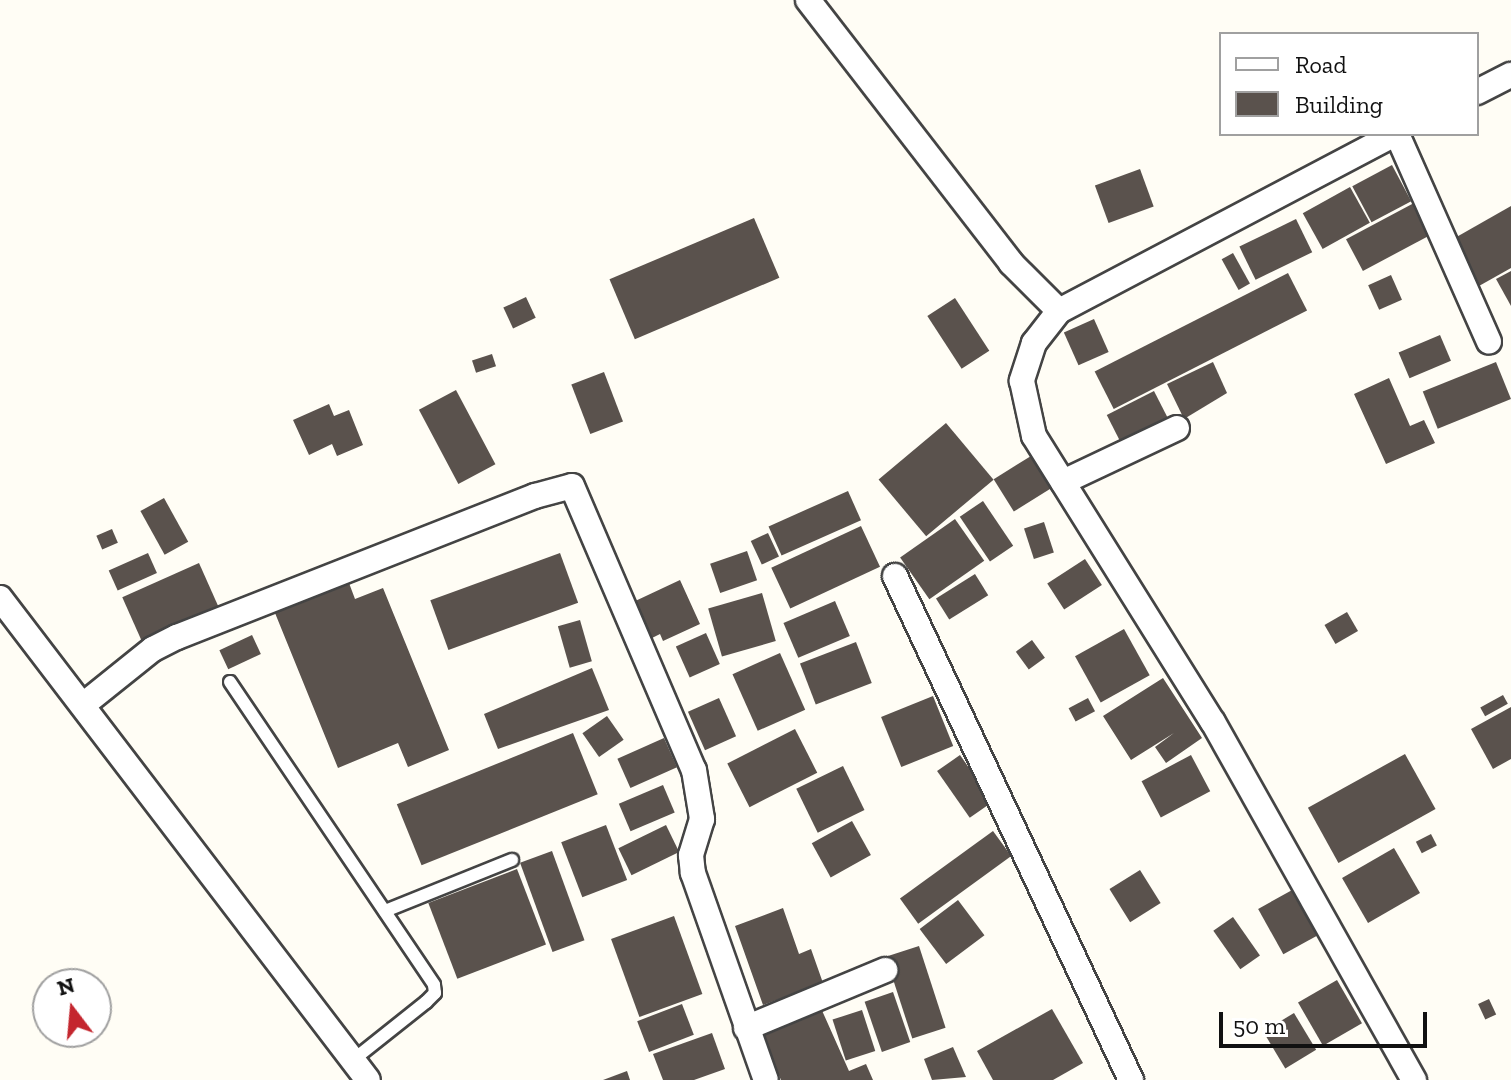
<!DOCTYPE html>
<html>
<head>
<meta charset="utf-8">
<style>
	body { margin:0 }
	#map { position:relative; width:1511px; height:1080px; overflow:hidden; background:#fffdf5; font-family:"Zilla Slab",serif }
	div>[style] { position:absolute }
	[style*='--x'] { left:calc(var(--x)*1px); top:calc(var(--y)*1px); width:calc(var(--w)*1px); rotate:calc(var(--a)*1deg) }
	.building>* { inset:0; background:#5a524d; transform-origin:0 0 }
	.roads { filter:drop-shadow(2px 0 #444) drop-shadow(-2px 0 #444) drop-shadow(0 2px #444) drop-shadow(0 -2px #444) }
	.service>* { height:12px; margin:-6px; padding:0 6px; transform-origin:6px; border-radius:6px; background:#fff }
	.minor>* { height:24px; margin:-12px; padding:0 12px; transform-origin:12px; border-radius:12px; background:#fff }
	span { translate:-50% -50%; white-space:nowrap; text-align:center; line-height:1.15; -webkit-text-stroke:8px #fff; paint-order:stroke }
	.legend { position:absolute; left:1219px; top:32px; width:260px; height:104px; box-sizing:border-box; background:#fff; border:2px solid #a0a0a0; margin:0; padding:10px 14px; list-style:none; font-size:24px; color:#111 }
	.legend li { display:flex; align-items:center; gap:16px; height:40px }
	.legend b { width:40px; border:2px solid #a0a0a0 }
	.north { position:absolute; left:32px; top:968px; width:80px; height:80px; box-sizing:border-box; background:#fff; border:2px solid #a0a0a0; border-radius:50%; rotate:344deg; font-size:22px; font-weight:700; line-height:32px; text-align:center; color:#111 }
	.north::after { content:''; display:block; margin:auto; width:28px; height:36px; background:#c4262e; clip-path:polygon(50% 0,100% 100%,50% 72%,0 100%) }
	.scale { position:absolute; left:1219px; top:1012px; width:208px; height:36px; box-sizing:border-box; border:4px solid #111; border-top:0; padding-left:10px; font-size:24px; line-height:28px; white-space:nowrap; color:#111; -webkit-text-stroke:6px #fff; paint-order:stroke }
</style>
</head>
<body>
<div id="map">
	<div class="building">
		<div style="left:1392px;top:165px;width:41px;height:45px;rotate:62deg"></div>
		<div style="left:1140px;top:169px;width:40px;height:48px;rotate:70deg"></div>
		<div style="left:1350px;top:187px;width:41px;height:54px;rotate:61deg"></div>
		<div style="left:1414px;top:203px;width:36px;height:77px;rotate:62deg"></div>
		<div style="clip-path:polygon(1511px 206px,1511px 268px,1479px 286px,1453px 239px)"></div>
		<div style="left:754px;top:218px;width:65px;height:157px;rotate:67deg"></div>
		<div style="left:1296px;top:219px;width:37px;height:63px;rotate:64deg"></div>
		<div style="left:1233px;top:253px;width:35px;height:13px;rotate:61deg"></div>
		<div style="clip-path:polygon(1511px 271px,1511px 306px,1496px 279px)"></div>
		<div style="left:1288px;top:273px;width:42px;height:217px;rotate:63deg"></div>
		<div style="left:1391px;top:275px;width:27px;height:25px;rotate:66deg"></div>
		<div style="left:526px;top:297px;width:23px;height:25px;rotate:65deg"></div>
		<div style="left:955px;top:298px;width:63px;height:33px;rotate:57deg"></div>
		<div style="left:1094px;top:319px;width:36px;height:33px;rotate:66deg"></div>
		<div style="left:1440px;top:335px;width:28px;height:45px;rotate:67deg"></div>
		<div style="left:492px;top:354px;width:13px;height:21px;rotate:72deg"></div>
		<div style="clip-path:polygon(1213px 362px,1227px 393px,1184px 419px,1167px 384px)"></div>
		<div style="left:1496px;top:362px;width:40px;height:79px;rotate:68deg"></div>
		<div style="left:604px;top:372px;width:53px;height:35px;rotate:69deg"></div>
		<div style="clip-path:polygon(1389px 378px,1410px 426px,1424px 420px,1435px 443px,1386px 464px,1354px 394px)"></div>
		<div style="left:456px;top:390px;width:84px;height:42px;rotate:62deg"></div>
		<div style="left:1154px;top:391px;width:36px;height:53px;rotate:63deg"></div>
		<div style="clip-path:polygon(329px 404px,334px 416px,349px 410px,363px 445px,337px 456px,332px 444px,309px 455px,293px 420px)"></div>
		<div style="left:946px;top:423px;width:74px;height:88px;rotate:50deg"></div>
		<div style="left:1031px;top:456px;width:38px;height:44px;rotate:58deg"></div>
		<div style="left:848px;top:491px;width:32px;height:87px;rotate:66deg"></div>
		<div style="left:164px;top:498px;width:50px;height:27px;rotate:61deg"></div>
		<div style="left:983px;top:501px;width:54px;height:28px;rotate:56deg"></div>
		<div style="left:955px;top:519px;width:51px;height:67px;rotate:55deg"></div>
		<div style="left:1044px;top:522px;width:32px;height:21px;rotate:72deg"></div>
		<div style="left:861px;top:526px;width:45px;height:99px;rotate:65deg"></div>
		<div style="left:112px;top:529px;width:15px;height:17px;rotate:67deg"></div>
		<div style="left:768px;top:533px;width:26px;height:19px;rotate:65deg"></div>
		<div style="left:747px;top:551px;width:31px;height:39px;rotate:71deg"></div>
		<div style="left:148px;top:553px;width:22px;height:43px;rotate:66deg"></div>
		<div style="left:560px;top:553px;width:53px;height:138px;rotate:70deg"></div>
		<div style="left:1085px;top:559px;width:31px;height:45px;rotate:57deg"></div>
		<div style="left:199px;top:563px;width:58px;height:84px;rotate:66deg"></div>
		<div style="left:975px;top:574px;width:25px;height:46px;rotate:58deg"></div>
		<div style="clip-path:polygon(680px 580px,700px 624px,663px 641px,660px 634px,648px 640px,631px 603px)"></div>
		<div style="clip-path:polygon(349px 583px,355px 599px,383px 588px,449px 750px,408px 767px,398px 743px,338px 768px,275px 613px)"></div>
		<div style="left:762px;top:593px;width:50px;height:56px;rotate:74deg"></div>
		<div style="left:835px;top:601px;width:38px;height:56px;rotate:67deg"></div>
		<div style="left:1347px;top:612px;width:22px;height:26px;rotate:60deg"></div>
		<div style="left:580px;top:620px;width:43px;height:23px;rotate:74deg"></div>
		<div style="left:1124px;top:629px;width:53px;height:56px;rotate:61deg"></div>
		<div style="left:706px;top:633px;width:34px;height:33px;rotate:66deg"></div>
		<div style="left:252px;top:635px;width:21px;height:36px;rotate:65deg"></div>
		<div style="left:1032px;top:640px;width:22px;height:20px;rotate:54deg"></div>
		<div style="left:856px;top:642px;width:44px;height:60px;rotate:69deg"></div>
		<div style="left:780px;top:653px;width:62px;height:52px;rotate:66deg"></div>
		<div style="clip-path:polygon(592px 668px,609px 710px,498px 749px,484px 714px)"></div>
		<div style="clip-path:polygon(1163px 678px,1202px 738px,1166px 763px,1155px 747px,1174px 733px,1131px 760px,1103px 716px)"></div>
		<div style="left:1503px;top:695px;width:10px;height:26px;rotate:61deg"></div>
		<div style="left:933px;top:696px;width:54px;height:56px;rotate:68deg"></div>
		<div style="left:719px;top:698px;width:42px;height:34px;rotate:66deg"></div>
		<div style="left:1088px;top:698px;width:15px;height:22px;rotate:62deg"></div>
		<div style="clip-path:polygon(1511px 707px,1511px 759px,1493px 769px,1471px 729px)"></div>
		<div style="left:607px;top:716px;width:29px;height:30px;rotate:55deg"></div>
		<div style="left:795px;top:729px;width:49px;height:76px;rotate:63deg"></div>
		<div style="left:573px;top:733px;width:66px;height:190px;rotate:68deg"></div>
		<div style="left:664px;top:738px;width:32px;height:51px;rotate:66deg"></div>
		<div style="left:1405px;top:754px;width:63px;height:111px;rotate:61deg"></div>
		<div style="left:960px;top:755px;width:57px;height:28px;rotate:55deg"></div>
		<div style="left:1191px;top:755px;width:41px;height:56px;rotate:62deg"></div>
		<div style="left:843px;top:766px;width:49px;height:52px;rotate:64deg"></div>
		<div style="left:663px;top:785px;width:30px;height:48px;rotate:67deg"></div>
		<div style="left:852px;top:821px;width:39px;height:46px;rotate:61deg"></div>
		<div style="left:606px;top:825px;width:59px;height:48px;rotate:69deg"></div>
		<div style="left:666px;top:825px;width:30px;height:53px;rotate:64deg"></div>
		<div style="left:993px;top:831px;width:31px;height:115px;rotate:54deg"></div>
		<div style="left:1431px;top:834px;width:13px;height:17px;rotate:63deg"></div>
		<div style="left:1394px;top:848px;width:52px;height:60px;rotate:60deg"></div>
		<div style="left:552px;top:851px;width:95px;height:34px;rotate:70deg"></div>
		<div style="left:517px;top:869px;width:81px;height:95px;rotate:69deg"></div>
		<div style="left:1140px;top:870px;width:39px;height:36px;rotate:58deg"></div>
		<div style="left:1294px;top:889px;width:52px;height:41px;rotate:61deg"></div>
		<div style="left:958px;top:900px;width:44px;height:48px;rotate:53deg"></div>
		<div style="clip-path:polygon(783px 908px,799px 954px,811px 949px,823px 983px,763px 1005px,735px 926px)"></div>
		<div style="left:674px;top:916px;width:83px;height:67px;rotate:70deg"></div>
		<div style="left:1233px;top:917px;width:47px;height:24px;rotate:55deg"></div>
		<div style="left:919px;top:946px;width:86px;height:35px;rotate:72deg"></div>
		<div style="left:1337px;top:980px;width:50px;height:45px;rotate:60deg"></div>
		<div style="left:893px;top:992px;width:53px;height:30px;rotate:71deg"></div>
		<div style="left:1489px;top:999px;width:17px;height:12px;rotate:65deg"></div>
		<div style="left:682px;top:1004px;width:33px;height:48px;rotate:69deg"></div>
		<div style="clip-path:polygon(820px 1006px,849px 1071px,866px 1064px,873px 1080px,781px 1080px,760px 1032px)"></div>
		<div style="clip-path:polygon(1052px 1009px,1083px 1063px,1053px 1080px,993px 1080px,977px 1051px)"></div>
		<div style="left:862px;top:1010px;width:43px;height:31px;rotate:72deg"></div>
		<div style="left:1294px;top:1013px;width:43px;height:36px;rotate:59deg"></div>
		<div style="clip-path:polygon(712px 1033px,725px 1069px,694px 1080px,663px 1080px,653px 1054px)"></div>
		<div style="clip-path:polygon(953px 1047px,966px 1077px,932px 1080px,924px 1059px)"></div>
		<div style="clip-path:polygon(627px 1071px,630px 1080px,603px 1080px)"></div>
	</div>
	<div class="roads">
		<div class="service">
			<div style="--x:230;--y:682;--w:365;--a:56"></div>
			<div style="--x:434;--y:985;--w:8;--a:83"></div>
			<div style="--x:435;--y:993;--w:13;--a:135"></div>
			<div style="--x:426;--y:1002;--w:93;--a:141.5"></div>
			<div style="--x:385;--y:911;--w:137;--a:-21.9"></div>
		</div>
		<div class="minor">
			<div style="--x:808;--y:0;--w:332;--a:52.3"></div>
			<div style="--x:1011;--y:263;--w:68;--a:45"></div>
			<div style="--x:1477;--y:92;--w:38;--a:-27"></div>
			<div style="--x:1395;--y:134;--w:380;--a:152.2"></div>
			<div style="--x:1059;--y:311;--w:41;--a:128"></div>
			<div style="--x:1034;--y:343;--w:40;--a:108"></div>
			<div style="--x:1022;--y:381;--w:56;--a:77.7"></div>
			<div style="--x:1034;--y:436;--w:337;--a:58"></div>
			<div style="--x:1213;--y:722;--w:411;--a:60.7"></div>
			<div style="--x:1397;--y:134;--w:227;--a:66.1"></div>
			<div style="--x:1063;--y:482;--w:126;--a:-25.3"></div>
			<div style="--x:895;--y:576;--w:557;--a:64.91"></div>
			<div style="--x:0;--y:598;--w:606;--a:52.64"></div>
			<div style="--x:83;--y:705;--w:90;--a:-38.7"></div>
			<div style="--x:153;--y:649;--w:27;--a:-27"></div>
			<div style="--x:177;--y:637;--w:385;--a:-21.5"></div>
			<div style="--x:535;--y:496;--w:38;--a:-15"></div>
			<div style="--x:572;--y:486;--w:309;--a:66.8"></div>
			<div style="--x:694;--y:770;--w:50;--a:80.7"></div>
			<div style="--x:702;--y:819;--w:38;--a:107"></div>
			<div style="--x:691;--y:855;--w:18;--a:84"></div>
			<div style="--x:693;--y:873;--w:219;--a:70.6"></div>
			<div style="--x:746;--y:1028;--w:151;--a:-22.6"></div>
		</div>
	</div>
	<ul class="legend">
	<li><b style="height:10px;background:#fff"></b>Road</li>
	<li><b style="height:22px;background:#5a524d"></b>Building</li>
	</ul>
	<div class="north">N</div>
	<div class="scale">50 m</div>
</div>
</body>
</html>
